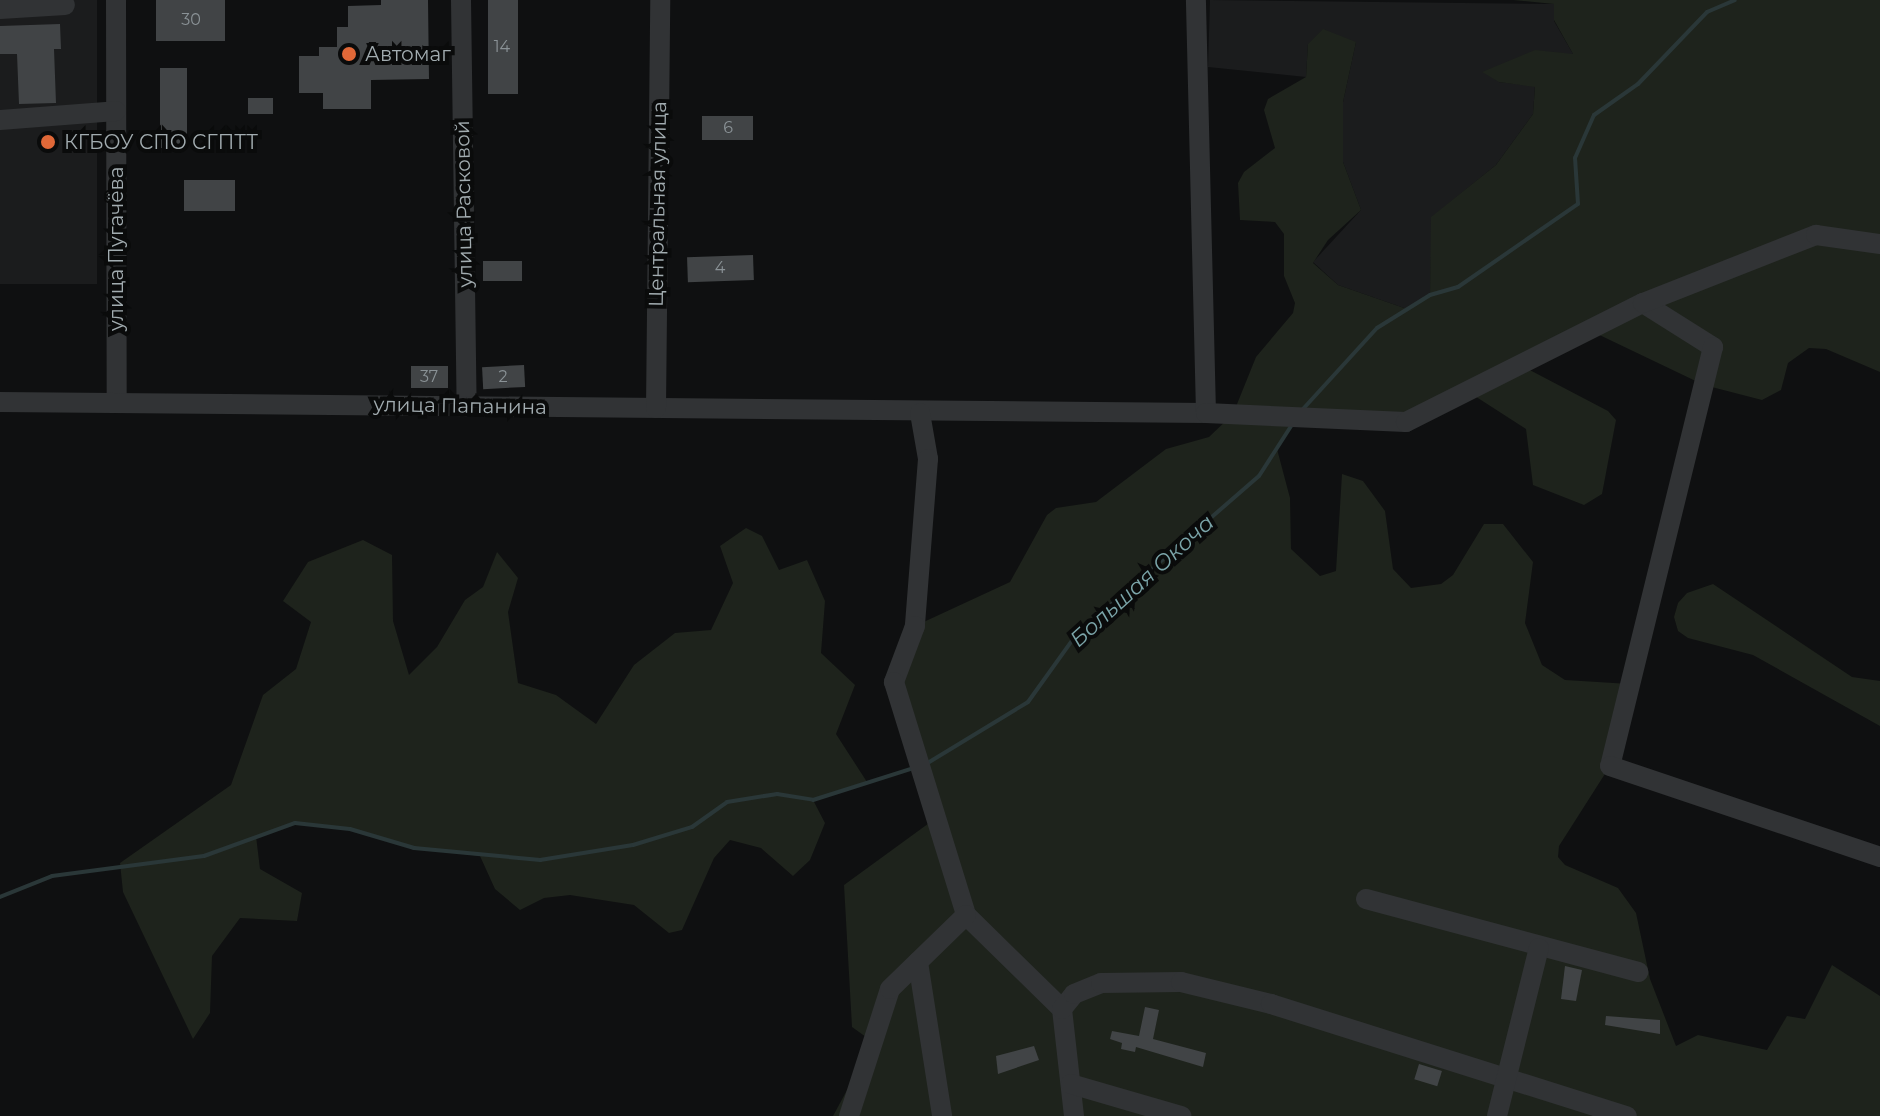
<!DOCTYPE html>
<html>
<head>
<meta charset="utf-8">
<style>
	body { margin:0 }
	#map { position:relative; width:1880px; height:1116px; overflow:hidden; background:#0f1011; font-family:Montserrat,sans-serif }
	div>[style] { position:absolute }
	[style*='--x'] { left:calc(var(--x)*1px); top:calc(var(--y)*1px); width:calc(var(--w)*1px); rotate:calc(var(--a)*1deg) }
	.built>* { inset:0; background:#1b1c1d; transform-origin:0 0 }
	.green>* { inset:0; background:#1e231c }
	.stream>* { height:4px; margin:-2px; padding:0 2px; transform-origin:2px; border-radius:2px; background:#2a3738 }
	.building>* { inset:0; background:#414446; transform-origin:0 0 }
	.minor>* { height:20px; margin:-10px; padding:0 10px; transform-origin:10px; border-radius:10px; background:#313335 }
	.dots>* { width:22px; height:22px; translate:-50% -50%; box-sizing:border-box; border:4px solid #0a0b0b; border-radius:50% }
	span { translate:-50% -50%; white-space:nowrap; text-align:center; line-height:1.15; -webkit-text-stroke:8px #0a0b0b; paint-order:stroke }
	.number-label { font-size:16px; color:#8a9296 }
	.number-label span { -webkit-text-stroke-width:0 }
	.poi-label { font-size:20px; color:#a2acb0 }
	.left { translate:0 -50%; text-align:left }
	.street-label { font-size:20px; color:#a2acb0 }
	.water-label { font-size:22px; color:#7ba5a9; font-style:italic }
</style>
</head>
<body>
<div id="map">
	<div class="built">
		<div style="left:0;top:0;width:97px;height:284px"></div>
		<div style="clip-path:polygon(1210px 0,1555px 4px,1554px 21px,1573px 54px,1499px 82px,1535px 86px,1533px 114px,1496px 165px,1432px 217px,1430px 295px,1407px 309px,1338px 285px,1313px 262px,1361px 210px,1343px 162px,1343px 102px,1356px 42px,1308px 44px,1306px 77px,1208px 67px)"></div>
	</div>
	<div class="green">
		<div style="clip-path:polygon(1513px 0,1880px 0,1880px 372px,1826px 349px,1809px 348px,1788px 363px,1781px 390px,1762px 400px,1704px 385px,1589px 330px,1520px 365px,1608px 411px,1616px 420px,1602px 494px,1584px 505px,1533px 485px,1526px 429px,1467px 391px,1406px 422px,1297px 417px,1277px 449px,1290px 498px,1291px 549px,1320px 576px,1336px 571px,1342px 474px,1363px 481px,1385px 511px,1393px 569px,1411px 588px,1441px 584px,1453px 575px,1484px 524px,1503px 524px,1533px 562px,1525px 623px,1542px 665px,1565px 680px,1630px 684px,1610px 766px,1559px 846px,1558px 857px,1565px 865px,1618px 888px,1636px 913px,1650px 979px,1676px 1046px,1698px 1035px,1767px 1050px,1787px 1016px,1805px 1019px,1832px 965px,1880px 996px,1880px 1116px,833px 1116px,873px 1042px,852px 1027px,844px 885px,936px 818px,894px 682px,915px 626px,1010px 582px,1047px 515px,1056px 508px,1096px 502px,1166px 449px,1209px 437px,1233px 414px,1256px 357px,1293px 313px,1295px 303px,1284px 276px,1284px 234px,1275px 222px,1240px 220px,1238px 183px,1244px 172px,1275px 148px,1264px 110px,1268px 99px,1306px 77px,1308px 44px,1323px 29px,1356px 42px,1343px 102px,1343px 162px,1361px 210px,1328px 240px,1313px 263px,1338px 285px,1407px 309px,1430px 294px,1431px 217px,1496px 165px,1533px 114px,1535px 87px,1499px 82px,1482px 72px,1535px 50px,1573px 54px,1554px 20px,1554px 4px)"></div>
		<div style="clip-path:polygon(746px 528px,762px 536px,779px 570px,807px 560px,825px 601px,821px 653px,855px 685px,836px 734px,867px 782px,813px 800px,825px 823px,810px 860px,793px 876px,761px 848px,730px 840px,714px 858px,682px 930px,669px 933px,634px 905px,570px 895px,544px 898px,520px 910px,495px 889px,480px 856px,414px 848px,350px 829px,295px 823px,256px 836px,260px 869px,302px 893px,297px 921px,240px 918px,212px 956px,210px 1013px,193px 1039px,123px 892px,120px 863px,231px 785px,263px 695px,296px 669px,311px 622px,283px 601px,308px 562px,363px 540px,392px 555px,393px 621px,409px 675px,437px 647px,465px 600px,483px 587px,497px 552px,518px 578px,508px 612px,518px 683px,556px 695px,596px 724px,634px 665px,675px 633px,711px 630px,733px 583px,720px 546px)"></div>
		<div style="clip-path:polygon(1713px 584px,1852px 677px,1880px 681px,1880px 726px,1753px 655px,1688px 638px,1678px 631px,1674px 617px,1678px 603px,1687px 593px)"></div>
	</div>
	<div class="stream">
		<div style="--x:1303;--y:409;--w:110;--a:-47.6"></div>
		<div style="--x:1377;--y:328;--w:62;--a:-31.9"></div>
		<div style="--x:1430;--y:295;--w:29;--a:-16"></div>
		<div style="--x:1458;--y:287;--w:146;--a:-34.7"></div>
		<div style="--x:1578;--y:204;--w:46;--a:-93.7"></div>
		<div style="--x:1575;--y:158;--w:47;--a:-66.2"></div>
		<div style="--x:1594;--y:115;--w:54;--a:-35.2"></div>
		<div style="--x:1638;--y:84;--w:100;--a:-46.2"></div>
		<div style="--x:1707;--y:12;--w:30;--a:-23"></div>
		<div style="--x:926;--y:764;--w:119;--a:-31.3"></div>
		<div style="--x:1028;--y:702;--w:82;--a:-54.4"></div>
		<div style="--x:1076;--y:635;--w:242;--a:-41"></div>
		<div style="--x:1259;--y:476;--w:63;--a:-57.3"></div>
		<div style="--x:0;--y:897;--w:56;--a:-22"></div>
		<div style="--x:52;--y:876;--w:153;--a:-7.5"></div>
		<div style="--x:204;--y:856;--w:97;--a:-19.9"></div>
		<div style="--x:295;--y:823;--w:55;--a:6.2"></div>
		<div style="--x:350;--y:829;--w:67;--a:16.5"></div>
		<div style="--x:414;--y:848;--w:127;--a:5.4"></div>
		<div style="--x:540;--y:860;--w:94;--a:-9.2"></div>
		<div style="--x:633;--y:845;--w:62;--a:-17"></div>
		<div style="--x:692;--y:827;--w:43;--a:-35.5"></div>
		<div style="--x:727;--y:802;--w:51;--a:-9.1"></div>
		<div style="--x:777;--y:794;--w:36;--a:9"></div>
		<div style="--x:813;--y:800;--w:106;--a:-17.6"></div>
	</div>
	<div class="building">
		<div style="left:156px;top:0;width:69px;height:41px"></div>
		<div style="clip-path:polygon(381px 0,428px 0,429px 79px,371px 80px,371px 109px,323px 109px,323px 93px,299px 93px,299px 56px,319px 56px,319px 47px,337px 47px,337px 27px,348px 27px,348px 6px,381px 5px)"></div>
		<div style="left:488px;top:0;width:30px;height:94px"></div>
		<div style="clip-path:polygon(60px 24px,61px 49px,54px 49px,56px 103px,19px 104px,17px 54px,0 54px,0 26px)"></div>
		<div style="left:160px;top:68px;width:27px;height:80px"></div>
		<div style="left:248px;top:98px;width:25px;height:16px"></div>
		<div style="left:702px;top:116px;width:51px;height:24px"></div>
		<div style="left:184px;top:180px;width:51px;height:31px"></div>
		<div style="left:753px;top:255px;width:25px;height:66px;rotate:88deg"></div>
		<div style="left:522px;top:261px;width:20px;height:39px;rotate:90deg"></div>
		<div style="left:524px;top:365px;width:22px;height:42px;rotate:87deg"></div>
		<div style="left:411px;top:366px;width:37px;height:22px"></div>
		<div style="clip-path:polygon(1565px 966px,1582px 970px,1576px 1001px,1561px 999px)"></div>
		<div style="clip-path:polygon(1145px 1007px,1159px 1010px,1153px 1039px,1206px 1053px,1203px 1067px,1136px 1047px,1135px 1052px,1121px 1049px,1122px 1043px,1110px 1039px,1112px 1031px,1139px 1036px)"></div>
		<div style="clip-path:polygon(1606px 1016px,1660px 1020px,1660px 1034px,1605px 1025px)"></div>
		<div style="clip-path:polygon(1034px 1046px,1039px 1060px,998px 1074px,996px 1056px)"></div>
		<div style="left:1419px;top:1064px;width:24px;height:16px;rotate:17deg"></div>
	</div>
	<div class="minor">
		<div style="--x:116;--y:0;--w:402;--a:89.9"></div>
		<div style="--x:461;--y:0;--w:407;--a:89.2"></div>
		<div style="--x:0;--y:9;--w:65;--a:-3.5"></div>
		<div style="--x:0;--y:120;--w:116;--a:-4.4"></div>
		<div style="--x:1643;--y:303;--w:83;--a:32.2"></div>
		<div style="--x:1713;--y:347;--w:431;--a:103.8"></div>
		<div style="--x:1610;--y:766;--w:285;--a:18.6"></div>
		<div style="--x:0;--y:402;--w:1206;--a:0.52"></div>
		<div style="--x:1206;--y:413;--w:413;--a:-91.4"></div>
		<div style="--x:656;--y:408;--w:408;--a:-89.4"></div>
		<div style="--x:920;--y:413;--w:47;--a:80.1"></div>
		<div style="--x:928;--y:459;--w:168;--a:94.5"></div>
		<div style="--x:915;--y:626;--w:60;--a:110.6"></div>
		<div style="--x:894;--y:682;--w:244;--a:72.8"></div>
		<div style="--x:966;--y:915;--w:134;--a:44.4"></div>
		<div style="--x:1062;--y:1009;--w:108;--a:83.6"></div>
		<div style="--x:1206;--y:413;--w:200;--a:2.6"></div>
		<div style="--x:1406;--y:422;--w:265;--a:-26.7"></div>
		<div style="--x:1643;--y:303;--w:186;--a:-21.5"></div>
		<div style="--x:1816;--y:235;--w:65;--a:8"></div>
		<div style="--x:1366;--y:899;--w:282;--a:15"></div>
		<div style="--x:918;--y:962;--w:156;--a:81.1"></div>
		<div style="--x:1062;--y:1009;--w:19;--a:-51"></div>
		<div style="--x:1074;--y:994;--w:29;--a:-22"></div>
		<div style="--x:1101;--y:983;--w:80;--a:-0.7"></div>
		<div style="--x:1181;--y:982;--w:93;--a:13.7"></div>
		<div style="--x:1271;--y:1004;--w:373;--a:17.5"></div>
		<div style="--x:1071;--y:1084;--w:115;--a:16.2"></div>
		<div style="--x:849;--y:1116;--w:133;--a:-72.1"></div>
		<div style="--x:890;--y:989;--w:106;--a:-44.2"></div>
		<div style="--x:1497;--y:1116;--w:173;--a:-76"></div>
	</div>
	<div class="dots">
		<div style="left:349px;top:54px;background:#e06838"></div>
		<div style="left:48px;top:142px;background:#e06838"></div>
	</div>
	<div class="number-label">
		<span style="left:191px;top:20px">30</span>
		<span style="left:502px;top:47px">14</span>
		<span style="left:728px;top:128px">6</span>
		<span style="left:720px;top:268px">4</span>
		<span style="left:429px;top:377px">37</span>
		<span style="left:503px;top:377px">2</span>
	</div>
	<div class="poi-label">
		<span class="left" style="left:365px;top:54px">Автомаг</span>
		<span class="left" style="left:64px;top:142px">КГБОУ СПО СГПТТ</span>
	</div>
	<div class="street-label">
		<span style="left:464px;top:204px;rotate:-91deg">улица Расковой</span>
		<span style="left:658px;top:204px;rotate:-89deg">Центральная улица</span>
		<span style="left:116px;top:249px;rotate:-90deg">улица Пугачёва</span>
		<span style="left:460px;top:406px;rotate:1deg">улица Папанина</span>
	</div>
	<div class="water-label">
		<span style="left:1142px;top:581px;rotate:-42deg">Большая Окоча</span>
	</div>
</div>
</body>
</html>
